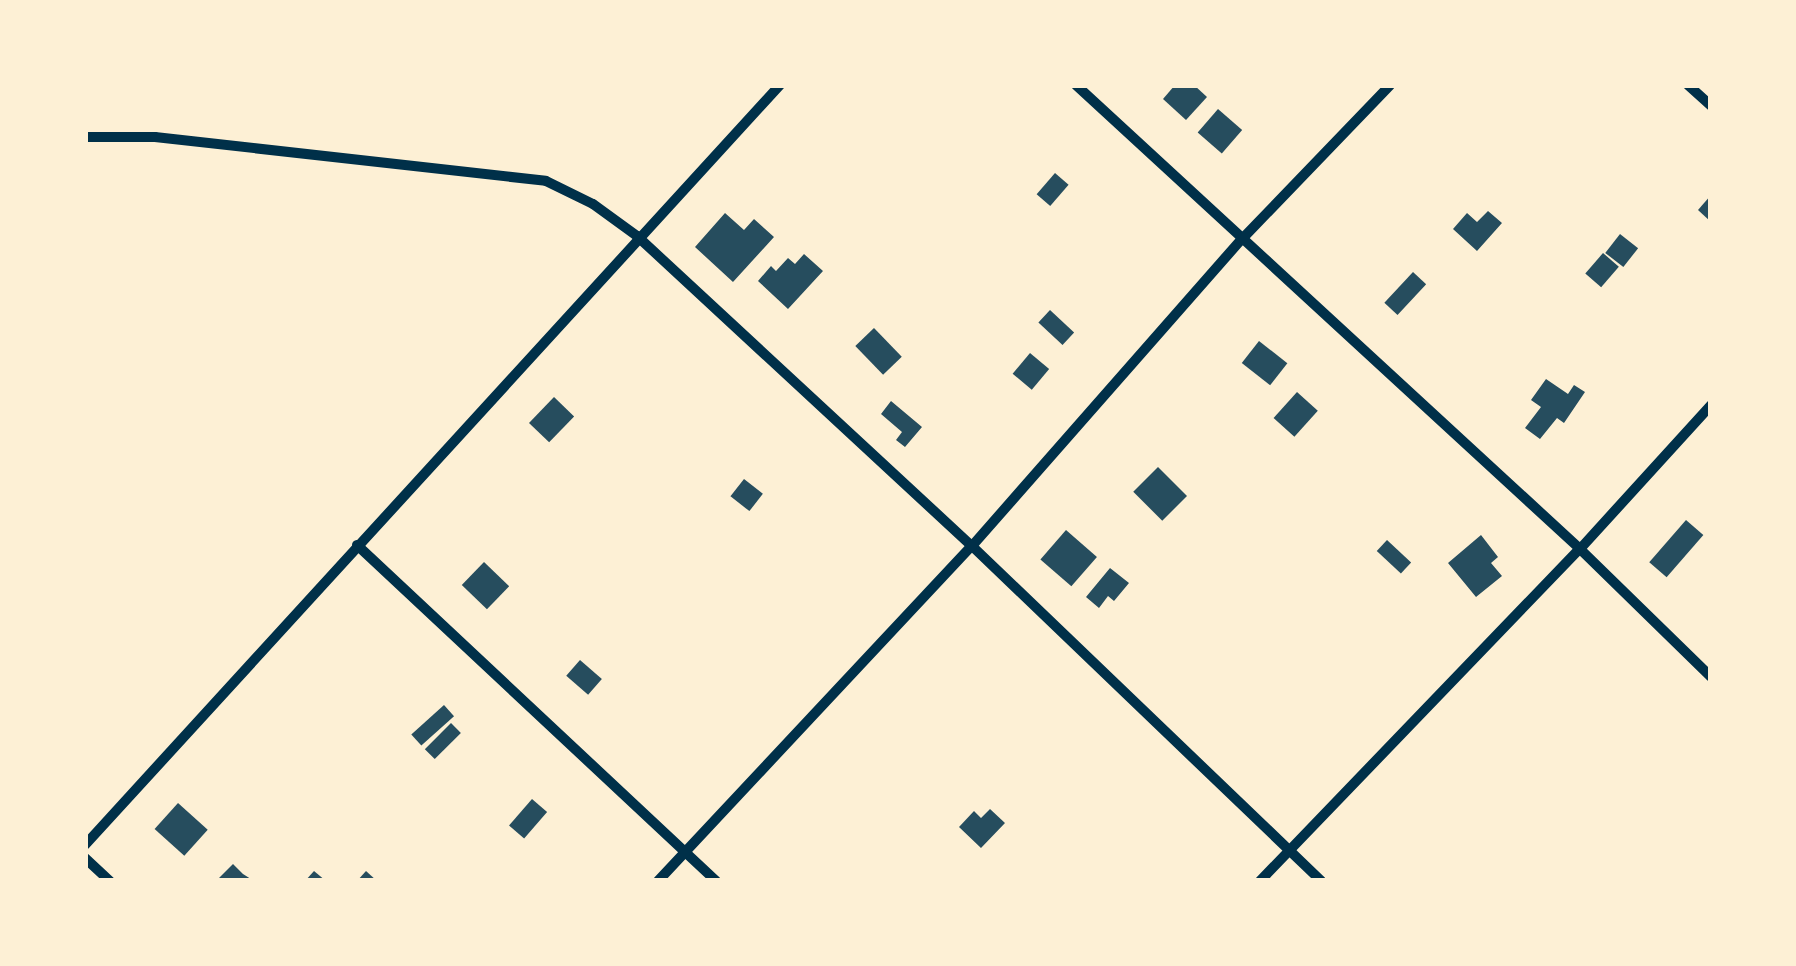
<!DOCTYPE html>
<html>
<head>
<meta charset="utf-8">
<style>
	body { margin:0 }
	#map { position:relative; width:1796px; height:966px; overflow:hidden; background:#fdf0d5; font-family:Manrope,sans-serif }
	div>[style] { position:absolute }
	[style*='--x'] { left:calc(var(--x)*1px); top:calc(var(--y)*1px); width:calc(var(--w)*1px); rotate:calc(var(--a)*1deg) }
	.building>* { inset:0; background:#264d5e; transform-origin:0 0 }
	.minor>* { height:10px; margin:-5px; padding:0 5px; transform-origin:5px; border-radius:5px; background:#003049 }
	span { translate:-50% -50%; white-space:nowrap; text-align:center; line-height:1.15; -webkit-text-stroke:8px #fdf0d5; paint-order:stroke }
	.frame { position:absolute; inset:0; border:88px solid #fdf0d5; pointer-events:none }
</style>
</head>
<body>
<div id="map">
	<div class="building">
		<div style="clip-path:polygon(1175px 85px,1194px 85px,1207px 97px,1186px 120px,1163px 99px)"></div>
		<div style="left:1218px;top:109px;width:32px;height:31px;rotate:41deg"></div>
		<div style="left:1055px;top:173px;width:18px;height:28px;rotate:41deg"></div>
		<div style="clip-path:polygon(1711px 195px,1711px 222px,1698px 210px)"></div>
		<div style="clip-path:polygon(1488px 211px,1502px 223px,1477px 251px,1453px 229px,1467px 213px,1477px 222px)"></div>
		<div style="clip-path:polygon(725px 213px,744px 230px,754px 219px,774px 237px,733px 282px,695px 247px)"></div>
		<div style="left:1620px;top:234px;width:23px;height:24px;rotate:38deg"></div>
		<div style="left:1603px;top:253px;width:21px;height:27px;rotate:41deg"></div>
		<div style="clip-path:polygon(804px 254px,823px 271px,788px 309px,758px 281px,771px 266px,776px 271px,788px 258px,795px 264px)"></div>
		<div style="left:1413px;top:272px;width:18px;height:42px;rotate:43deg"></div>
		<div style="left:1050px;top:310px;width:33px;height:17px;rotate:43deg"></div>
		<div style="left:874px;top:328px;width:40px;height:26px;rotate:46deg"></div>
		<div style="left:1259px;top:341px;width:36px;height:28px;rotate:38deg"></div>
		<div style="left:1030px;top:353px;width:25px;height:27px;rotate:40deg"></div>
		<div style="clip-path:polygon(1546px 379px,1568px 394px,1574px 385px,1585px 392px,1564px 423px,1557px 418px,1540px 439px,1525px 428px,1541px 407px,1531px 400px)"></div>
		<div style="left:1297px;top:392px;width:28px;height:35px;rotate:42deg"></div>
		<div style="left:554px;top:397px;width:28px;height:36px;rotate:44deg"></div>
		<div style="clip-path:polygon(891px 401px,922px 427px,905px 447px,896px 440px,902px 432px,881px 414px)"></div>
		<div style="left:1158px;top:467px;width:41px;height:35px;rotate:45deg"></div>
		<div style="left:744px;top:479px;width:24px;height:22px;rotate:38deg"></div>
		<div style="left:1686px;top:520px;width:23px;height:56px;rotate:41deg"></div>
		<div style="left:1066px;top:530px;width:41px;height:39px;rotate:41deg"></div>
		<div style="clip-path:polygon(1481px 535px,1498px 557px,1491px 563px,1502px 576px,1476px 597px,1448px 563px)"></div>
		<div style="left:1387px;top:540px;width:33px;height:15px;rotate:43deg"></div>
		<div style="left:484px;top:562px;width:35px;height:32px;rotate:44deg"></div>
		<div style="clip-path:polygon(1110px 568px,1129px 583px,1114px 601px,1108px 596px,1099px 608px,1086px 597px)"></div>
		<div style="left:580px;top:660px;width:29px;height:21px;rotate:41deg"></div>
		<div style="left:444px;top:705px;width:15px;height:44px;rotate:48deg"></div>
		<div style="left:451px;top:723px;width:14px;height:37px;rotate:45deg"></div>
		<div style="left:532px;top:799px;width:20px;height:35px;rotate:41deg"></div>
		<div style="left:178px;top:803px;width:40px;height:35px;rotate:42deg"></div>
		<div style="clip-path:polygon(990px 809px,1005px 823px,981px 848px,959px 827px,974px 811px,981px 818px)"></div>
		<div style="clip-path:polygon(233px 864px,243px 874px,254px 881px,216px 881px)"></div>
		<div style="clip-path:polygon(314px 871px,326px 881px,305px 881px)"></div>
		<div style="clip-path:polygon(366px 871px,377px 881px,357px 881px)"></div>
	</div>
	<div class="minor">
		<div style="--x:1076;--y:85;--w:685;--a:42.63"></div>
		<div style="--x:1580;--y:549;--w:183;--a:44.3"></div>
		<div style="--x:1688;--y:85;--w:31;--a:42"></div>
		<div style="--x:85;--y:137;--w:70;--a:0"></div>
		<div style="--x:155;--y:137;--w:393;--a:6.4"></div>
		<div style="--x:546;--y:181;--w:52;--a:26.1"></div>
		<div style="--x:593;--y:204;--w:54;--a:36"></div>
		<div style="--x:637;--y:236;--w:456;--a:42.8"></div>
		<div style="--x:972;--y:546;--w:484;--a:43.8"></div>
		<div style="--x:357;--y:545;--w:492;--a:43.1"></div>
		<div style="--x:85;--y:845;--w:1030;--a:-47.56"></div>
		<div style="--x:85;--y:858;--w:34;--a:43"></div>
		<div style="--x:658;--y:881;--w:459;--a:-46.9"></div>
		<div style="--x:972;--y:546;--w:410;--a:-48.7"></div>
		<div style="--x:1243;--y:238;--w:212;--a:-46.1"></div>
		<div style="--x:1260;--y:881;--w:461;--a:-46.1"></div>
		<div style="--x:1580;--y:549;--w:195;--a:-47.7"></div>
	</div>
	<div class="frame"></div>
</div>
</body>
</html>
